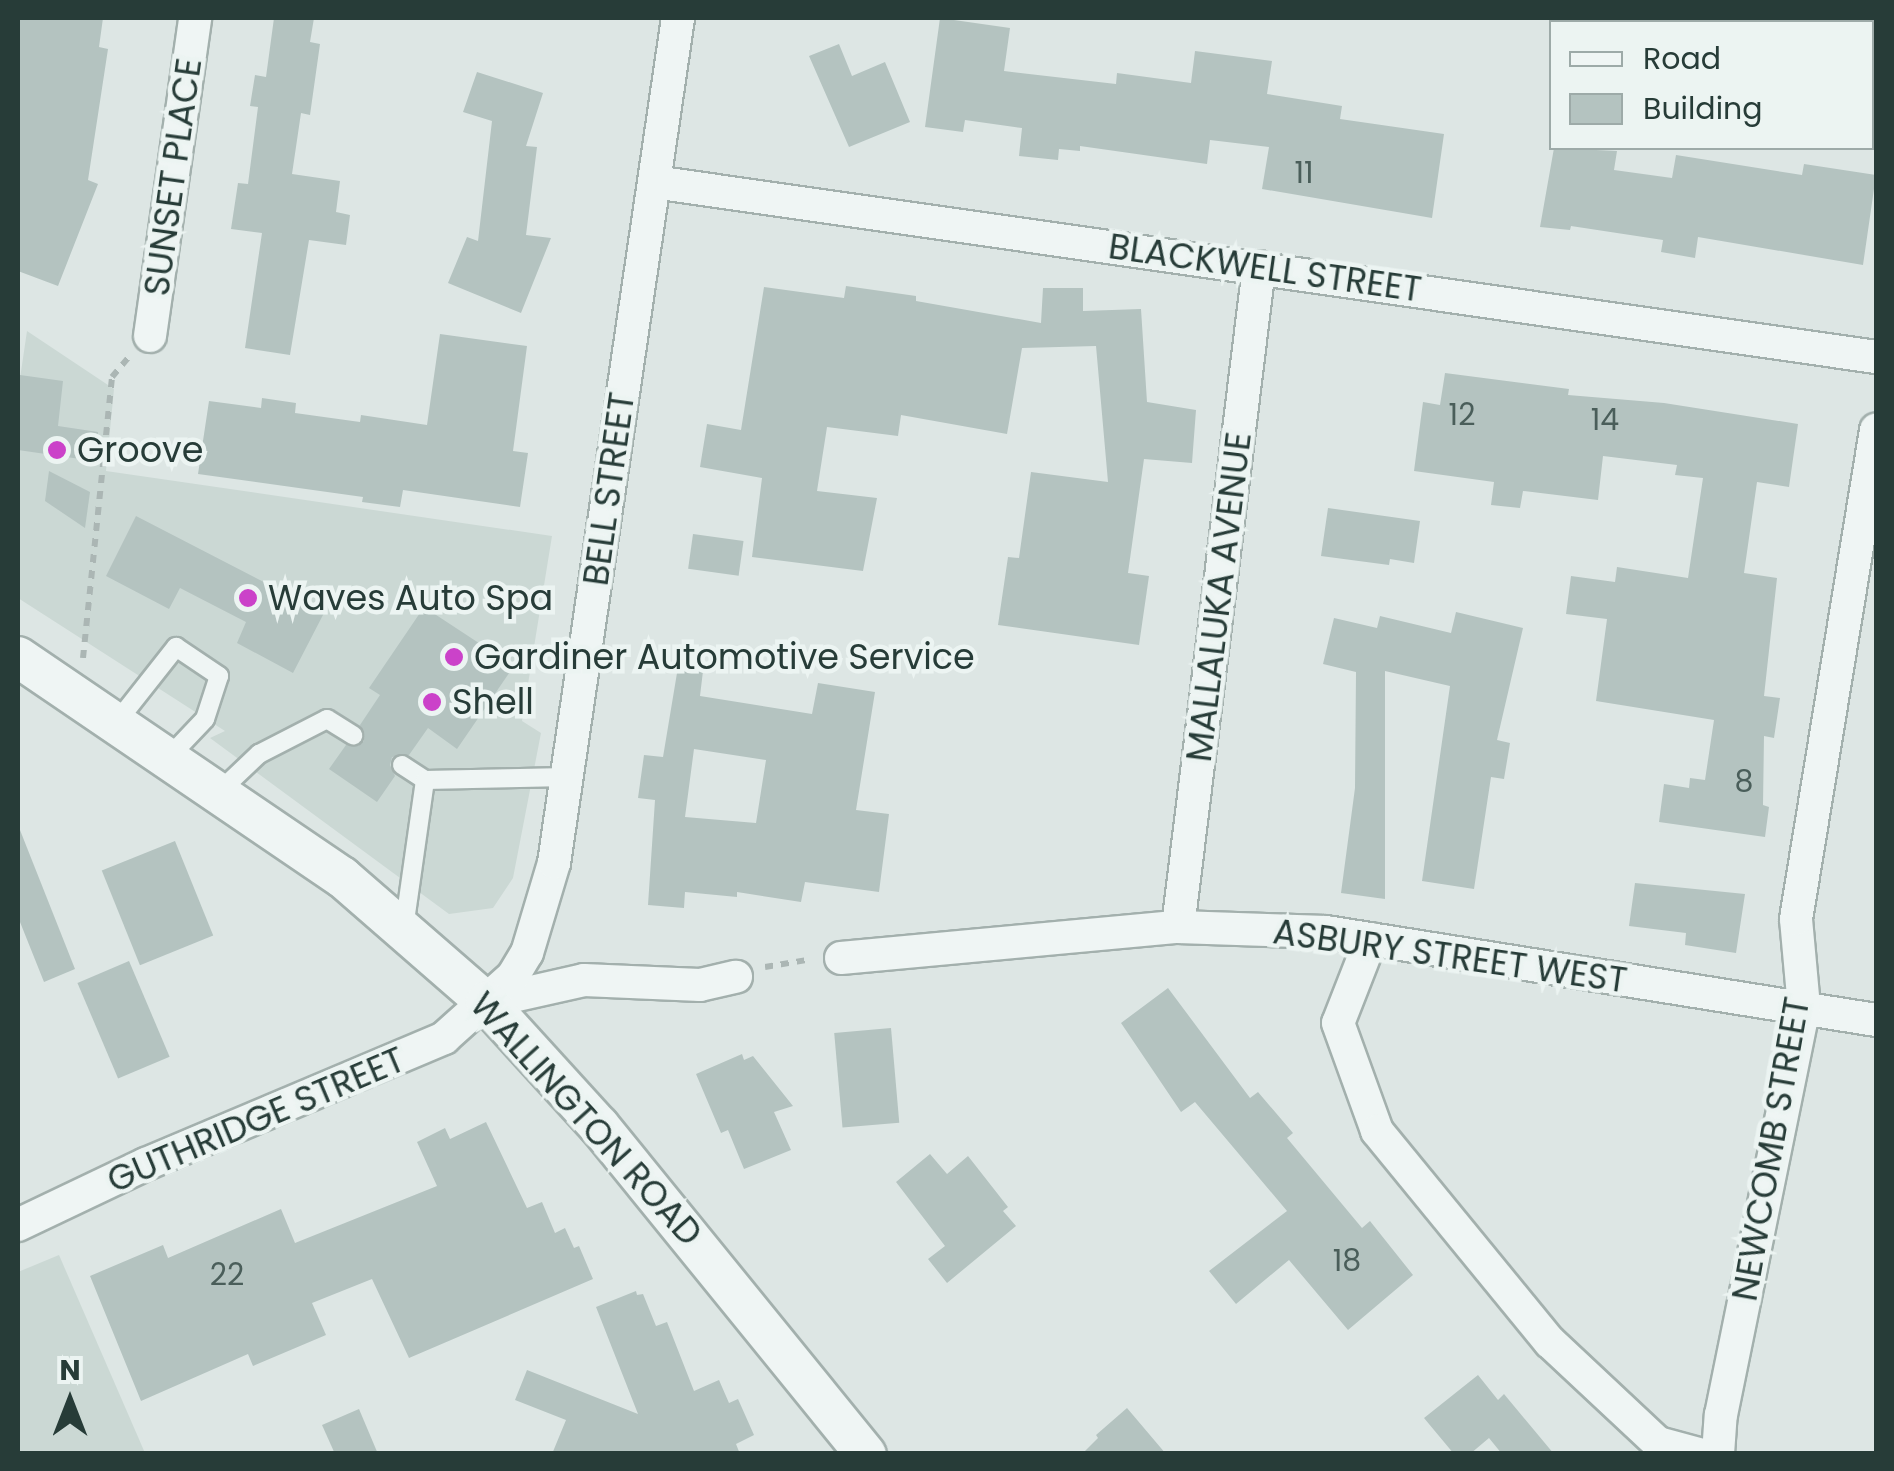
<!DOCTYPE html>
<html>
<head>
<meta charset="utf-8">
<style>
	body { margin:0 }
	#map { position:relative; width:1894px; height:1471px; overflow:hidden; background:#dde6e4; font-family:Poppins,sans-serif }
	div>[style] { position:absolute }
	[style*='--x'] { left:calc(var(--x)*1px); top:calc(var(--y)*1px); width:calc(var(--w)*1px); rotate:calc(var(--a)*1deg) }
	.built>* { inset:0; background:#cbd8d4 }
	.building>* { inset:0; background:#b4c3c0; transform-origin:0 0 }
	.path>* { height:6px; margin-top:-3px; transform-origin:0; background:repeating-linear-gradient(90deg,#abb6b4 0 8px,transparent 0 16px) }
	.roads { filter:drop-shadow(2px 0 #a3b0ad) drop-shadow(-2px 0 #a3b0ad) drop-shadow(0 2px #a3b0ad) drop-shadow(0 -2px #a3b0ad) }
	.service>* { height:18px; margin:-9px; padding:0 9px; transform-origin:9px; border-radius:9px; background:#eff5f4 }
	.minor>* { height:32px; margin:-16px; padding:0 16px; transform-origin:16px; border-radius:16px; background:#eff5f4 }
	.tertiary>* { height:40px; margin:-20px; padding:0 20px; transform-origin:20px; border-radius:20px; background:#eff5f4 }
	.dots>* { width:28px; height:28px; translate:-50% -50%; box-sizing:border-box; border:5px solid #ecf4f2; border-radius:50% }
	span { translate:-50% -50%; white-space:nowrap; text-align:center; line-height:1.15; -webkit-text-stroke:9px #ecf4f2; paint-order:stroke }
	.number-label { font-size:30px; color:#4a5e5a }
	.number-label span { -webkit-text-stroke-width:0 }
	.street-label { font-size:35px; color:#273c38 }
	.poi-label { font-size:35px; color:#273c38 }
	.left { translate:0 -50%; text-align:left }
	.frame { position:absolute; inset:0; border:20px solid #273c38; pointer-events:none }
	.legend { position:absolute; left:1549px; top:20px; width:325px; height:130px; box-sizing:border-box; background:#ecf4f2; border:2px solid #9daaa8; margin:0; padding:12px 18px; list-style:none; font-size:30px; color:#273c38 }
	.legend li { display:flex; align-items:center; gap:20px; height:50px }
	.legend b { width:50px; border:2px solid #9daaa8 }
	.north { position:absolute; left:20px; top:1351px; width:100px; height:100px; -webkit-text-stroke:8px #ecf4f2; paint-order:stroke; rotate:0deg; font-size:28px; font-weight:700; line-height:40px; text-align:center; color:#273c38 }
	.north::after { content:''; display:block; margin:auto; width:35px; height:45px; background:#273c38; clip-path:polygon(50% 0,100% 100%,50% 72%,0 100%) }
</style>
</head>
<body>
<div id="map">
	<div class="built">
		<div style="clip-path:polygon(27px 331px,114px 389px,106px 471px,552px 536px,522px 721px,541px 733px,513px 878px,493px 908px,449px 914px,210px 738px,225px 731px,18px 598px,18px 392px)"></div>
		<div style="clip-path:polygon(59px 1255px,145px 1453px,18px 1453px,18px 1272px)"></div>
	</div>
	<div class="building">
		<div style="clip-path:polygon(18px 18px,103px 18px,99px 47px,108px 49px,88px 180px,98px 184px,58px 286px,18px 271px)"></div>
		<div style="clip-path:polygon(274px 18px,314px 18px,310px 42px,320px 44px,310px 115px,301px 113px,292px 174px,340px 181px,336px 212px,350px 215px,346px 245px,309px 240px,290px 355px,245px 348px,262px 233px,231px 229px,238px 183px,248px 184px,258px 107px,250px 106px,255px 75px,266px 77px)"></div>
		<div style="clip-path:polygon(940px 18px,1010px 28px,1004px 71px,1116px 84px,1117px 73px,1191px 83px,1195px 51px,1272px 61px,1267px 94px,1342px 106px,1340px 119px,1444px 134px,1432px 218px,1262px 189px,1269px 147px,1210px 140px,1207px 164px,1080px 146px,1080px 151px,1059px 149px,1058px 160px,1019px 156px,1022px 128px,965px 120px,963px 132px,925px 127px)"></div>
		<div style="clip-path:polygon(839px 44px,852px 76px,885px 62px,910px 122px,849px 147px,809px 56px)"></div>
		<div style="clip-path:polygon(477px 72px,543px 93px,526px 146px,537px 147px,526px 235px,551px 238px,521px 313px,448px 283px,467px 237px,478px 241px,492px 121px,463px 112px)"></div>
		<div style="clip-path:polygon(1554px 148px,1617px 151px,1614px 170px,1672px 178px,1676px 155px,1802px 175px,1804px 164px,1876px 175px,1863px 265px,1698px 237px,1695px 258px,1661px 252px,1663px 240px,1571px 226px,1570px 230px,1540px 227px)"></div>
		<div style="clip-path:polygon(846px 286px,916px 296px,916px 301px,1041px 323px,1043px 288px,1083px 288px,1083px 311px,1141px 309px,1147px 402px,1196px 410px,1192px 463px,1144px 459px,1128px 573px,1149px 576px,1139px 645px,998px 625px,1008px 557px,1019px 558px,1031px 472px,1108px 482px,1096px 346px,1022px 348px,1007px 434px,901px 415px,898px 436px,827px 427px,817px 491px,877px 498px,863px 571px,752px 557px,762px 478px,700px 467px,707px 424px,741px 430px,764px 287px,844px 298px)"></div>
		<div style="clip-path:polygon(440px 334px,527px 346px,513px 451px,528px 453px,520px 507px,403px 490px,400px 507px,362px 502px,363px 497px,198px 474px,209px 401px,261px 408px,262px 398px,296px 403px,295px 413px,360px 422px,361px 415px,427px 425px)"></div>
		<div style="clip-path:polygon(1445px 373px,1569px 389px,1568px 395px,1664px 403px,1798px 424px,1789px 487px,1757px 482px,1744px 573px,1777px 578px,1764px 696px,1780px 698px,1774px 738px,1764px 736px,1763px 805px,1769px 807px,1765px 837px,1659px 822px,1664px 784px,1689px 788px,1690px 778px,1705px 780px,1714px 720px,1596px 701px,1607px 619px,1566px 614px,1571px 576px,1615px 582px,1617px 567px,1688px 578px,1703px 478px,1675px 475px,1677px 465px,1603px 456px,1598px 500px,1523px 491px,1520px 508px,1491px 505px,1494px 482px,1414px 471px,1423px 402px,1440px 405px)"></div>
		<div style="clip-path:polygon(20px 375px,63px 381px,58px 426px,98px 432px,94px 461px,18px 450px)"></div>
		<div style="clip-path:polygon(49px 471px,90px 492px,85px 528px,45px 501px)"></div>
		<div style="clip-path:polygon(1328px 508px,1420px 521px,1414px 563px,1390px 559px,1389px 565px,1321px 556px)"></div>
		<div style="clip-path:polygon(136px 516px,324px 613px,293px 673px,237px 643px,246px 622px,180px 588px,169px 609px,106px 576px)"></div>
		<div style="left:693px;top:534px;width:51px;height:35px;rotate:8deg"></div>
		<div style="clip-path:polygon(424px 607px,514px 666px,457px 749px,428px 728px,409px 755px,392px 757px,390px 765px,395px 776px,377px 802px,329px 769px,346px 745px,358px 746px,364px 741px,360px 725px,380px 695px,369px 688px)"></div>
		<div style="clip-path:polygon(1456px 612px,1523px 628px,1497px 740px,1510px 743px,1504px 779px,1491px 777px,1474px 889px,1422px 881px,1450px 686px,1385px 671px,1385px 899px,1341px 893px,1355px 788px,1356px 672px,1323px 664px,1334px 618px,1377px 628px,1380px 616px,1451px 633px)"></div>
		<div style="clip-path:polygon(evenodd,678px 667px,703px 671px,700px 696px,812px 714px,818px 683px,875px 692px,856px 810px,889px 814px,879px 892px,805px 882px,801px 902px,737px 892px,737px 897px,685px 892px,684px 908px,648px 905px,655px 800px,638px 798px,644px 755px,663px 757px,678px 667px,694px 749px,766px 760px,756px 823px,685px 817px,694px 749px)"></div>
		<div style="clip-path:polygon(18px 825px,75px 969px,44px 982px,18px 917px)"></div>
		<div style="left:175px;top:841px;width:102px;height:79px;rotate:68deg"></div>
		<div style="clip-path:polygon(1635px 883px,1745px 894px,1736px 953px,1685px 945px,1686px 933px,1629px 926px)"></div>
		<div style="left:129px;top:961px;width:104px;height:56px;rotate:67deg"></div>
		<div style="clip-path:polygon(1168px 988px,1250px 1098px,1258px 1092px,1293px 1133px,1287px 1138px,1362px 1228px,1370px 1221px,1413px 1275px,1348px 1330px,1289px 1260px,1236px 1304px,1209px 1271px,1287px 1211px,1195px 1102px,1181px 1112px,1121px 1023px)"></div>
		<div style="left:891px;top:1028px;width:95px;height:57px;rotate:85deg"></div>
		<div style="clip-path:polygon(742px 1054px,744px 1060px,753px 1056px,793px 1106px,774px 1112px,791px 1150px,744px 1169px,728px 1130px,721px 1133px,696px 1074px)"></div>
		<div style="clip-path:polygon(486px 1122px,527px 1208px,542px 1202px,555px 1233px,565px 1228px,574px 1248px,579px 1246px,593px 1279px,409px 1358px,372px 1279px,312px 1303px,326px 1335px,253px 1366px,248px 1354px,141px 1401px,90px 1276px,163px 1245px,168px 1258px,281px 1209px,295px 1243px,437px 1186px,417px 1142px,445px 1128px,450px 1139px)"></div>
		<div style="clip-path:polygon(930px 1154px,947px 1174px,968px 1156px,1008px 1207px,1003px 1211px,1016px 1226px,947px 1283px,928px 1259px,945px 1246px,896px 1182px)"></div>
		<div style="clip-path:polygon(636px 1291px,637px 1295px,643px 1294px,656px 1326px,667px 1322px,694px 1391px,719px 1380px,729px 1403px,738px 1399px,754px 1435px,736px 1444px,740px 1454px,552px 1454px,566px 1420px,515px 1400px,527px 1370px,638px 1414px,596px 1307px)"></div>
		<div style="clip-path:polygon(1478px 1375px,1498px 1400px,1504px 1394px,1554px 1454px,1502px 1454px,1489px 1438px,1470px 1454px,1454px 1454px,1424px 1418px)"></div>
		<div style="clip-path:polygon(1127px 1408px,1166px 1454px,1082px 1454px,1098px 1438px,1096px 1435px)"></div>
		<div style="clip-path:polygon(359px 1409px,378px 1454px,335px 1454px,322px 1425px)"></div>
	</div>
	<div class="path">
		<div style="--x:83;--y:658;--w:282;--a:-84.1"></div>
		<div style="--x:112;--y:377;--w:25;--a:-50"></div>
		<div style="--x:765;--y:967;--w:43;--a:-9.5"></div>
	</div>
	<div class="roads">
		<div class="service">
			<div style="--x:116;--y:723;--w:97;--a:-51.7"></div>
			<div style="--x:176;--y:647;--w:52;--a:34"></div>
			<div style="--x:219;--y:676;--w:45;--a:108"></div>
			<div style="--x:205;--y:719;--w:52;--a:133.5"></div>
			<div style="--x:402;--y:765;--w:27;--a:33"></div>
			<div style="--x:425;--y:780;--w:142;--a:-1.2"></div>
			<div style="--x:220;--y:791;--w:54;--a:-43.5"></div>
			<div style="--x:259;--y:754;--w:76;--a:-27.2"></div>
			<div style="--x:327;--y:719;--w:31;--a:32"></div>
			<div style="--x:404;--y:928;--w:149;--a:-81.9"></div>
		</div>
		<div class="minor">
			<div style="--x:654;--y:182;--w:1234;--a:8.15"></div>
			<div style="--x:150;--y:336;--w:321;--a:-81.9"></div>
			<div style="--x:1178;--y:927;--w:665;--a:-83"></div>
			<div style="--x:1371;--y:939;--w:90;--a:111.4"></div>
			<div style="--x:1338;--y:1023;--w:115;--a:70.1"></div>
			<div style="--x:1377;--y:1131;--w:273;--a:50.7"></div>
			<div style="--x:1550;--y:1342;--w:148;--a:43.1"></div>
			<div style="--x:1658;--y:1443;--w:42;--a:15"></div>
			<div style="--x:841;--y:958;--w:338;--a:-5.3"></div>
			<div style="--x:1178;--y:927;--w:148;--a:1.9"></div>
			<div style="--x:1326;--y:932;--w:557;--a:9.09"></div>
			<div style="--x:491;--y:1001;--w:95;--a:-12.7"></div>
			<div style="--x:584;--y:980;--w:116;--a:2.5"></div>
			<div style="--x:700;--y:985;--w:37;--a:-13"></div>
			<div style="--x:18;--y:1225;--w:142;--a:-25.5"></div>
			<div style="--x:146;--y:1164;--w:324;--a:-22.9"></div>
			<div style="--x:444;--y:1038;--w:93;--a:-41.9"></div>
			<div style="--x:513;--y:976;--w:27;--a:-59"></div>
			<div style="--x:527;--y:953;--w:94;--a:-73.3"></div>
			<div style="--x:554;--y:863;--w:854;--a:-81.65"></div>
			<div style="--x:1718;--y:1454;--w:39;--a:-86"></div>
			<div style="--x:1721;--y:1415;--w:416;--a:-78.5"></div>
			<div style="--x:1804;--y:1007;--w:88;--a:-95.2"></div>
			<div style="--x:1796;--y:919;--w:496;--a:-80.7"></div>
		</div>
		<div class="tertiary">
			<div style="--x:18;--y:657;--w:392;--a:34.2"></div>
			<div style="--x:342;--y:877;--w:191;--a:41"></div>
			<div style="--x:486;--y:1002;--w:168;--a:47.7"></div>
			<div style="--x:599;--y:1126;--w:423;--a:50.9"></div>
		</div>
	</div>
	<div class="dots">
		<div style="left:57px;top:450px;background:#cb42c9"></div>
		<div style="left:248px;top:598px;background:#cb42c9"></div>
		<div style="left:454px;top:657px;background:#cb42c9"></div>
		<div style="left:432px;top:702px;background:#cb42c9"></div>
	</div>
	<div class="number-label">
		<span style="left:1304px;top:173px">11</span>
		<span style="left:1462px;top:415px">12</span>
		<span style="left:1605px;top:420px">14</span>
		<span style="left:1744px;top:782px">8</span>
		<span style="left:1347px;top:1261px">18</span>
		<span style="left:227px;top:1275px">22</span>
	</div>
	<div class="street-label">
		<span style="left:173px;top:177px;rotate:-82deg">SUNSET PLACE</span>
		<span style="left:1265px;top:268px;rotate:8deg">BLACKWELL STREET</span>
		<span style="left:609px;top:489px;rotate:-82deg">BELL STREET</span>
		<span style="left:1219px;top:597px;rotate:-83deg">MALLALUKA AVENUE</span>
		<span style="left:1450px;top:956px;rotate:8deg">ASBURY STREET WEST</span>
		<span style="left:586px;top:1119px;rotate:48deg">WALLINGTON ROAD</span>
		<span style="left:256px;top:1120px;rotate:-23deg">GUTHRIDGE STREET</span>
		<span style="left:1771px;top:1149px;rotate:-80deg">NEWCOMB STREET</span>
	</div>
	<div class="poi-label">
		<span class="left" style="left:77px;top:450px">Groove</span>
		<span class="left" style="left:268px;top:598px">Waves Auto Spa</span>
		<span class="left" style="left:474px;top:657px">Gardiner Automotive Service</span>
		<span class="left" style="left:452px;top:702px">Shell</span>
	</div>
	<div class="frame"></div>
	<ul class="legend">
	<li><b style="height:12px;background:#eff5f4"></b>Road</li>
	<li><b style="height:28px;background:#b4c3c0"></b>Building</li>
	</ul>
	<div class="north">N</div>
</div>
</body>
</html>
